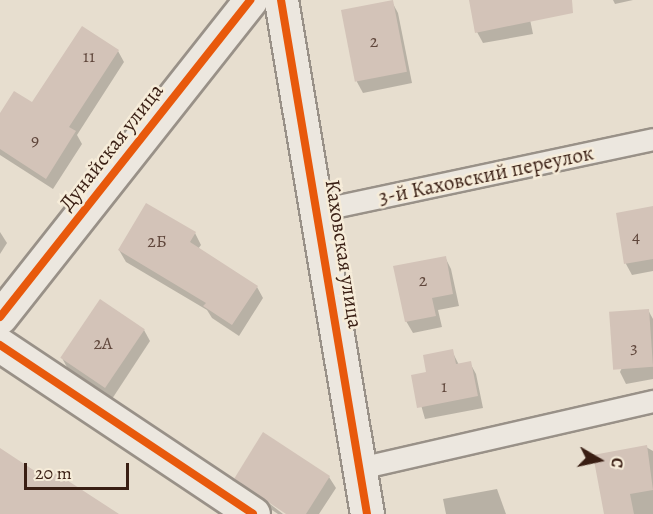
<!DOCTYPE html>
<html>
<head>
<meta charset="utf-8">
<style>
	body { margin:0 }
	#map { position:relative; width:653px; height:514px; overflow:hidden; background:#e7decf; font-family:Alegreya,serif }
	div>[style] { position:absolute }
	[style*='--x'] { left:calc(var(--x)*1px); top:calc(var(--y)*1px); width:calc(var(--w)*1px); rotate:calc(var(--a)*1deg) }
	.shadow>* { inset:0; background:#0003 }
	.building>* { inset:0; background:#d3c3b8; transform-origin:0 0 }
	.roads { filter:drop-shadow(2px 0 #999188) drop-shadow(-2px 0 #999188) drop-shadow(0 2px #999188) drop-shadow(0 -2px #999188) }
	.lane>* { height:21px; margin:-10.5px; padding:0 10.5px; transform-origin:10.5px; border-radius:10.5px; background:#ece7df }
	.street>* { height:33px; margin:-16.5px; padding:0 16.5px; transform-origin:16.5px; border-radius:16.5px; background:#ece7df }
	.cycleway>* { height:8px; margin:-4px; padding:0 4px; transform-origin:4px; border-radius:4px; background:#e8590c }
	span { translate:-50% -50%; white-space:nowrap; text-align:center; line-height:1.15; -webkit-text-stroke:5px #f6ecd9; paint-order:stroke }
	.number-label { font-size:18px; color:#60473c }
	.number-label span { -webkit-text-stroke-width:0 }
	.street-label { font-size:21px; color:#391e13 }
	.north { position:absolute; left:569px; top:430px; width:60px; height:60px; -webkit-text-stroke:4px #f6ecd9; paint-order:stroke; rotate:99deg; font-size:16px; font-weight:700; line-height:24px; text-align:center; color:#391e13 }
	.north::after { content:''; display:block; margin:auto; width:21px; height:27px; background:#391e13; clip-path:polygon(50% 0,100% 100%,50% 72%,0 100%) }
	.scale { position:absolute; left:24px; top:463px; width:105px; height:27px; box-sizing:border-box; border:3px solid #391e13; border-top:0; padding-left:8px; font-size:18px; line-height:21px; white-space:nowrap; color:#391e13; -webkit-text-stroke:4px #f6ecd9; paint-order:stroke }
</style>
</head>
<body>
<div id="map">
	<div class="shadow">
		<div style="clip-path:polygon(470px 0,526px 0,533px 34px,483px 43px,477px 32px)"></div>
		<div style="clip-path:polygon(613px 0,633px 0,615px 4px)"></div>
		<div style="clip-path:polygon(392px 2px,398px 13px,412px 83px,363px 93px,357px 82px,343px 11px)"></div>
		<div style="clip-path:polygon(118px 51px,124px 62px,77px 135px,82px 144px,53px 189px,0 155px,0 116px,33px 105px)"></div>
		<div style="clip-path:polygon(653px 207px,653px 271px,632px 275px,626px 264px,617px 214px)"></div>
		<div style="clip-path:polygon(0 232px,7px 243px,0 254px)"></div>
		<div style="clip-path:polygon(195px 233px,201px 245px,198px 249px,257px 287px,263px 298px,239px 336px,212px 318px,207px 310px,126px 262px,119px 250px)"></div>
		<div style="clip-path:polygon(445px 257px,451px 269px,459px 306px,438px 310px,442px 327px,413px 333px,406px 321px)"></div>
		<div style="clip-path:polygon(648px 310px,653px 319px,653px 379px,626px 384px,620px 372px)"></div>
		<div style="clip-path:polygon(144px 330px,150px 341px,112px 399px,68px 369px,62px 358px)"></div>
		<div style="clip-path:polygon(452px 351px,459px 365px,470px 363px,476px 374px,483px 408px,425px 419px,413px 377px,428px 374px)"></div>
		<div style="clip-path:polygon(646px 447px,653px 451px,653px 514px,605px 514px)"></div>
		<div style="clip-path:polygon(329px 477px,336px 488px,319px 514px,289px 514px,243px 483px,283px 514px,278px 514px,242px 490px,236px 479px)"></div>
		<div style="clip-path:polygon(497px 489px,506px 514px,446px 514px,443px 499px)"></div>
	</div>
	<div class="building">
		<div style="left:393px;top:0;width:73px;height:53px;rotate:79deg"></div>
		<div style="clip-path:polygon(469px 0,572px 0,573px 13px,475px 33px)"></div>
		<div style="clip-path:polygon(82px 26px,119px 50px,69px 127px,76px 131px,46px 179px,0 149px,0 113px,14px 91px,32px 102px)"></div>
		<div style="clip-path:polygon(146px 203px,196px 232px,190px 242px,258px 286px,232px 325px,203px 306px,206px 303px,118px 250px)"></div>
		<div style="clip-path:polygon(653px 206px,653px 259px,624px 264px,616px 213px)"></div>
		<div style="clip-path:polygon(446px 256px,453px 294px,432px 298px,436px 316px,405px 322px,393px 266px)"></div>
		<div style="left:100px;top:299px;width:54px;height:71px;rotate:34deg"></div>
		<div style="left:649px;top:309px;width:58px;height:40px;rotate:86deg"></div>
		<div style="clip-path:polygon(453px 349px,456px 364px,471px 361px,478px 396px,417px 408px,411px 375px,426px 372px,423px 355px)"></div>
		<div style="clip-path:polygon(263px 432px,330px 476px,306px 514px,286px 514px,234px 479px)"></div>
		<div style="clip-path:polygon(647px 445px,653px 490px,630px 494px,634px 514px,604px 514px,593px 455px)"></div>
		<div style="clip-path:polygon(0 448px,50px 481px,56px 473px,119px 514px,0 514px)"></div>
	</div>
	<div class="roads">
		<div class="lane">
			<div style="--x:319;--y:210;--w:341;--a:-12"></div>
			<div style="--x:360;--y:468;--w:301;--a:-12.9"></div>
		</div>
		<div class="street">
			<div style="--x:281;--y:0;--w:521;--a:80.5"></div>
			<div style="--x:0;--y:317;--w:404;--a:-51.7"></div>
			<div style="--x:0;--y:345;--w:304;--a:33.7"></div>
		</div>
	</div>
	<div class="cycleway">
		<div style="--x:281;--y:0;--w:521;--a:80.5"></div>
		<div style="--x:0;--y:317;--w:404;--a:-51.7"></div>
		<div style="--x:0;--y:345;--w:304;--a:33.7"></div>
	</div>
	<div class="number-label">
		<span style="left:374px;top:41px">2</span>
		<span style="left:89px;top:56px">11</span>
		<span style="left:35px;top:140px">9</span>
		<span style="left:636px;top:236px">4</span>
		<span style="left:157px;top:241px">2Б</span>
		<span style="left:423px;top:280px">2</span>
		<span style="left:103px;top:343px">2А</span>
		<span style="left:634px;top:347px">3</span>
		<span style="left:444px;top:386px">1</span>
	</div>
	<div class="street-label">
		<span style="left:111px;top:147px;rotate:-52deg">Дунайская улица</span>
		<span style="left:486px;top:175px;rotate:-12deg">3-й Каховский переулок</span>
		<span style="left:344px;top:254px;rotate:81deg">Каховская улица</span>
	</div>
	<div class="north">С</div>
	<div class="scale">20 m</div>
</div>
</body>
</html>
